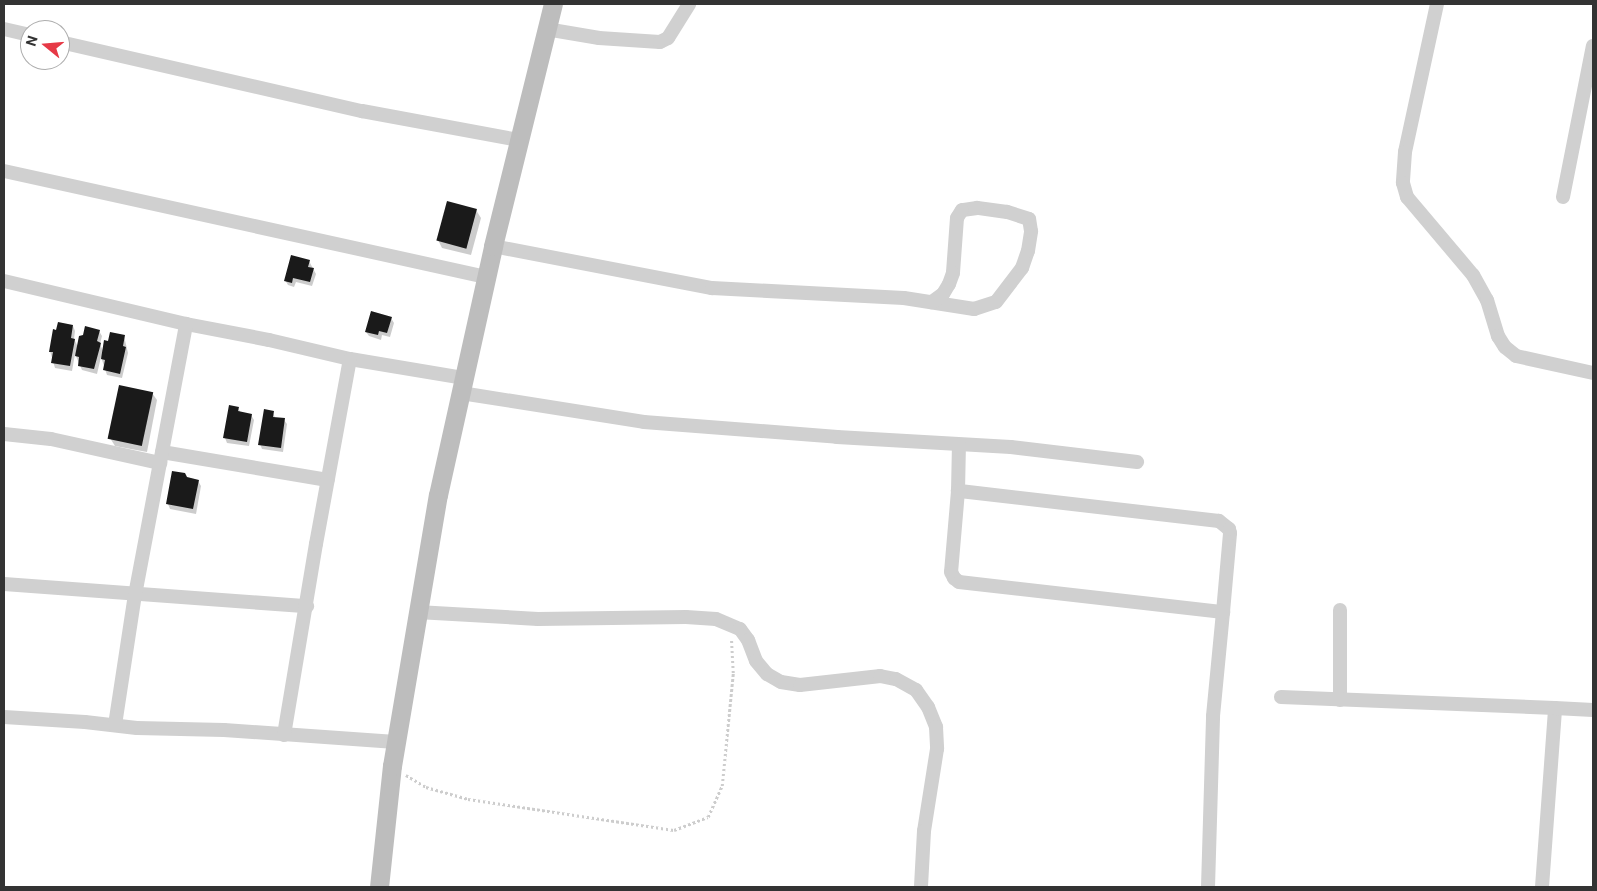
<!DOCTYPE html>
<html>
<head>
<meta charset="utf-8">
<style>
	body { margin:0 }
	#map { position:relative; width:1597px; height:891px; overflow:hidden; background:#fff; font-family:Roboto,sans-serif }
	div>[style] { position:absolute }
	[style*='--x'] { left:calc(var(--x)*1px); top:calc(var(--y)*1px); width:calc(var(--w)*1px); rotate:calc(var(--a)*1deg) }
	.shadow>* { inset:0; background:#0003 }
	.building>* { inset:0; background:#1a1a1a; transform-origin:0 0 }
	.path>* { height:2.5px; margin-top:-1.25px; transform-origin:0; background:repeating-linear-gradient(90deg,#cdcdcd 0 2.5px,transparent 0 5px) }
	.minor>* { height:14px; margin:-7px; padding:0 7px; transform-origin:7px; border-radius:7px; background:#d0d0d0 }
	.secondary>* { height:19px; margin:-9.5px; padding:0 9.5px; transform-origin:9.5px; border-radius:9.5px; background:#bdbdbd }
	span { translate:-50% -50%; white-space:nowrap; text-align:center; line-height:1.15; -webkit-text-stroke:5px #fff; paint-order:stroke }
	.frame { position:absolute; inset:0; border:5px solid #333; pointer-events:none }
	.north { position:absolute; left:20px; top:20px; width:50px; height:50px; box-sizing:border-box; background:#fff; border:1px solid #adadad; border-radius:50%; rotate:287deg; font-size:14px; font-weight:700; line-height:20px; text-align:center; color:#333 }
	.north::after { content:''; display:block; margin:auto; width:18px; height:22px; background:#e63946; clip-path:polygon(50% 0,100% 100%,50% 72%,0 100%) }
</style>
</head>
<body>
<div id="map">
	<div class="shadow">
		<div style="clip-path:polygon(476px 210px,481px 218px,471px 255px,442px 248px,438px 240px)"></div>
		<div style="clip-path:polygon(309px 261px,316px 274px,312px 286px,296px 282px,294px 287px,288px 285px,285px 280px)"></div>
		<div style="clip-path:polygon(391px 318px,394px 323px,390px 337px,382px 335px,381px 340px,369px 336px,366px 332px)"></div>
		<div style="clip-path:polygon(73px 326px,75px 331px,74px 339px,78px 347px,99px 331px,102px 336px,100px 344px,103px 351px,109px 342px,124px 336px,128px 353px,122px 378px,107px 375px,101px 357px,97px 374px,82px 370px,75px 354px,72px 371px,55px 368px,50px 351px)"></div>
		<div style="clip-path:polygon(152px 393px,157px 400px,147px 452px,115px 446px,110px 438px)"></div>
		<div style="clip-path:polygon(238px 408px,241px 413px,251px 415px,254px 420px,249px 446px,227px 443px,225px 438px)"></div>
		<div style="clip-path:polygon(273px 412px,275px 418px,284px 420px,287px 424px,283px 452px,262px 449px,260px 444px)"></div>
		<div style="clip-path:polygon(187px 479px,198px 481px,201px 486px,196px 514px,170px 509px,168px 504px)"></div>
	</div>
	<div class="building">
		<div style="left:447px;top:201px;width:31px;height:41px;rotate:15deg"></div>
		<div style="clip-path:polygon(291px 255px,310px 260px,308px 267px,314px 268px,310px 282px,293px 278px,292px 283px,284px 281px)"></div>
		<div style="clip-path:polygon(371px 311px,392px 317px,387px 333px,379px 331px,378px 335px,365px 332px)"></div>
		<div style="clip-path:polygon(58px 322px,73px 325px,71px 338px,75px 339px,70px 366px,51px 363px,53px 352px,49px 352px,53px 329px,56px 330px)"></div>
		<div style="clip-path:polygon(85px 326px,100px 330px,97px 341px,101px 343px,94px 369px,78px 366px,79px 357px,75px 356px,79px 336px,83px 335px)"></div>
		<div style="clip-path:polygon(110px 332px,125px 335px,123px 346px,126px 347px,120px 374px,103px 370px,105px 360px,101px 359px,104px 340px,108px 341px)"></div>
		<div style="left:119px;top:385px;width:35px;height:55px;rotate:12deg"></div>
		<div style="clip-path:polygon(229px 405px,239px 407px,238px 411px,252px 414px,247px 442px,223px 438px)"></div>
		<div style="clip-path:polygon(264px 409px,274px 411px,273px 417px,285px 418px,281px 448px,258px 445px)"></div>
		<div style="clip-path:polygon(172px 471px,185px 473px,187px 477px,199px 480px,193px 509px,166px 504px)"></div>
	</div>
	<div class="path">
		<div style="--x:406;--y:775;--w:23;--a:31"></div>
		<div style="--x:426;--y:787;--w:44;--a:15.9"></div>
		<div style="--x:468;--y:799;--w:208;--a:8.6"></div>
		<div style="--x:674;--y:830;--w:36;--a:-21"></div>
		<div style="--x:708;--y:817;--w:34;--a:-66"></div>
		<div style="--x:722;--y:786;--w:114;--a:-84.4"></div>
		<div style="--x:733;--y:673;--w:33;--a:-93"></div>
	</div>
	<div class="minor">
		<div style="--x:1437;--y:4;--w:151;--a:102.2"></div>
		<div style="--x:1405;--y:152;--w:31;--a:94"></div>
		<div style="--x:1403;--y:183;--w:15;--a:74"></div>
		<div style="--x:1407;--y:197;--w:102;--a:49.8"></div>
		<div style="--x:1473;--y:275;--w:29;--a:61"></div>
		<div style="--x:1487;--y:300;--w:38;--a:73"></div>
		<div style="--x:1498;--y:336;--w:13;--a:58"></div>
		<div style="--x:1505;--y:347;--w:14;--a:39"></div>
		<div style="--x:1516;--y:356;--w:79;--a:12.4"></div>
		<div style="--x:4;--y:29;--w:27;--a:13"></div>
		<div style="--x:546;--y:29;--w:54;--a:9.6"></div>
		<div style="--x:599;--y:38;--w:61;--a:3.8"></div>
		<div style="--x:660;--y:42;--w:9;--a:-27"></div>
		<div style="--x:668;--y:38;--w:40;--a:-58"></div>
		<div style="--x:60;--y:42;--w:310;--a:12.9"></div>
		<div style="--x:362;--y:111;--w:159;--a:10.5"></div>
		<div style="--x:4;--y:171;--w:494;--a:12.4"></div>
		<div style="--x:1563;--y:197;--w:154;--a:-78.8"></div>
		<div style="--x:493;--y:246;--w:223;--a:10.9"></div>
		<div style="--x:712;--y:288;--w:192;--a:3"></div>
		<div style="--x:904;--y:298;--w:71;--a:8.9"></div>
		<div style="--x:974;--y:309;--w:23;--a:-18"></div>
		<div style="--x:996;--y:302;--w:43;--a:-52.6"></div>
		<div style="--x:1022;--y:268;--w:18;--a:-71"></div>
		<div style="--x:1028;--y:251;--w:20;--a:-81"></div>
		<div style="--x:1031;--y:231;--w:12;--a:-99"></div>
		<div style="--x:1029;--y:219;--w:23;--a:-162"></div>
		<div style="--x:1007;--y:212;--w:30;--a:-172"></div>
		<div style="--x:977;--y:208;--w:15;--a:172"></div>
		<div style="--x:962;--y:210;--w:9;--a:122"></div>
		<div style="--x:957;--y:218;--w:55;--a:94.2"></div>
		<div style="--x:953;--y:273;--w:12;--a:110"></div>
		<div style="--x:949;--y:284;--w:12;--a:121"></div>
		<div style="--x:943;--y:294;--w:14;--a:144"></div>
		<div style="--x:4;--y:281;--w:187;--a:13.3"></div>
		<div style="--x:186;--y:324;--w:85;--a:10.9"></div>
		<div style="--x:269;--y:340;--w:83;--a:13.2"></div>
		<div style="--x:350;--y:359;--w:116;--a:9.5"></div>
		<div style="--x:461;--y:393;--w:185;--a:9"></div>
		<div style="--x:644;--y:422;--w:194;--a:4.4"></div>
		<div style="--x:837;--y:437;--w:174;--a:3.3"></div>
		<div style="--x:1011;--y:447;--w:127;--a:6.8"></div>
		<div style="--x:4;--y:434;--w:47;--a:6.1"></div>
		<div style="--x:51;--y:439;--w:112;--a:12.4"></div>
		<div style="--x:162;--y:452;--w:168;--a:9.6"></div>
		<div style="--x:958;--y:491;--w:46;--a:-88.8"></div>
		<div style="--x:4;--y:584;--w:304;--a:4.2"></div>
		<div style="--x:1340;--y:610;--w:90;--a:90"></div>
		<div style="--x:417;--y:612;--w:121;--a:3.3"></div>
		<div style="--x:538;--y:619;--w:148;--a:-0.8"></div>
		<div style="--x:686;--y:617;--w:30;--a:4"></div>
		<div style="--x:716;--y:619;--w:26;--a:23"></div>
		<div style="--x:740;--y:629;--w:14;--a:54"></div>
		<div style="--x:748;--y:640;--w:22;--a:69"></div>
		<div style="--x:756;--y:661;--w:17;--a:50"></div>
		<div style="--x:767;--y:674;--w:16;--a:30"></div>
		<div style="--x:781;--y:682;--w:19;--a:9"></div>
		<div style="--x:800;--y:685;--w:81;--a:-6.4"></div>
		<div style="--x:880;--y:676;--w:16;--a:11"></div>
		<div style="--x:896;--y:679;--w:23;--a:29"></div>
		<div style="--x:916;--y:690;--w:21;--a:55"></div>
		<div style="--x:928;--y:707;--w:22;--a:68"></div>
		<div style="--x:936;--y:727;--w:22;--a:87"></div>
		<div style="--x:937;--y:749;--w:83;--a:99"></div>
		<div style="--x:924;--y:831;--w:56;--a:93.1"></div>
		<div style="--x:1281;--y:697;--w:274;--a:2.3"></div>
		<div style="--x:4;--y:717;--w:81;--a:3.5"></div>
		<div style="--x:85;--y:722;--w:52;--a:6.6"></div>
		<div style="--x:137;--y:728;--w:87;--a:1.3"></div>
		<div style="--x:224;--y:730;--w:172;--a:4"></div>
		<div style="--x:115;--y:725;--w:132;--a:-81.3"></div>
		<div style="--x:135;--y:595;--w:276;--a:-79.3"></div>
		<div style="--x:284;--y:735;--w:194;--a:-80.5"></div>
		<div style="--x:316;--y:544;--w:188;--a:-79.6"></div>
		<div style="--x:1208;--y:887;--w:171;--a:-88.3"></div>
		<div style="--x:1213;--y:716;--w:104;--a:-84.5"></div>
		<div style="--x:1223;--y:612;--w:79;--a:-84.9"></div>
		<div style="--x:1230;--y:533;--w:4;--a:-104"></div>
		<div style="--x:1229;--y:529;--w:13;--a:-141"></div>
		<div style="--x:1219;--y:521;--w:263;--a:-173.4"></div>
		<div style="--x:958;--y:491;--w:81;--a:94.9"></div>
		<div style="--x:951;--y:572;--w:7;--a:63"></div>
		<div style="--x:954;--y:578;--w:6;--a:39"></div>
		<div style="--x:959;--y:582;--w:266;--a:6.5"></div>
		<div style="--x:1542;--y:887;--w:179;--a:-85.8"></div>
		<div style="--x:1555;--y:708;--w:38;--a:3"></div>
	</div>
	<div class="secondary">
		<div style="--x:379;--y:887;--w:122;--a:-83.9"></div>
		<div style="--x:392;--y:766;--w:275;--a:-80.4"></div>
		<div style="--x:438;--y:495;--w:255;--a:-77.5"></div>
		<div style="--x:493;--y:246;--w:249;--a:-76.1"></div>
	</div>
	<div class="frame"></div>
	<div class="north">N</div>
</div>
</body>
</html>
